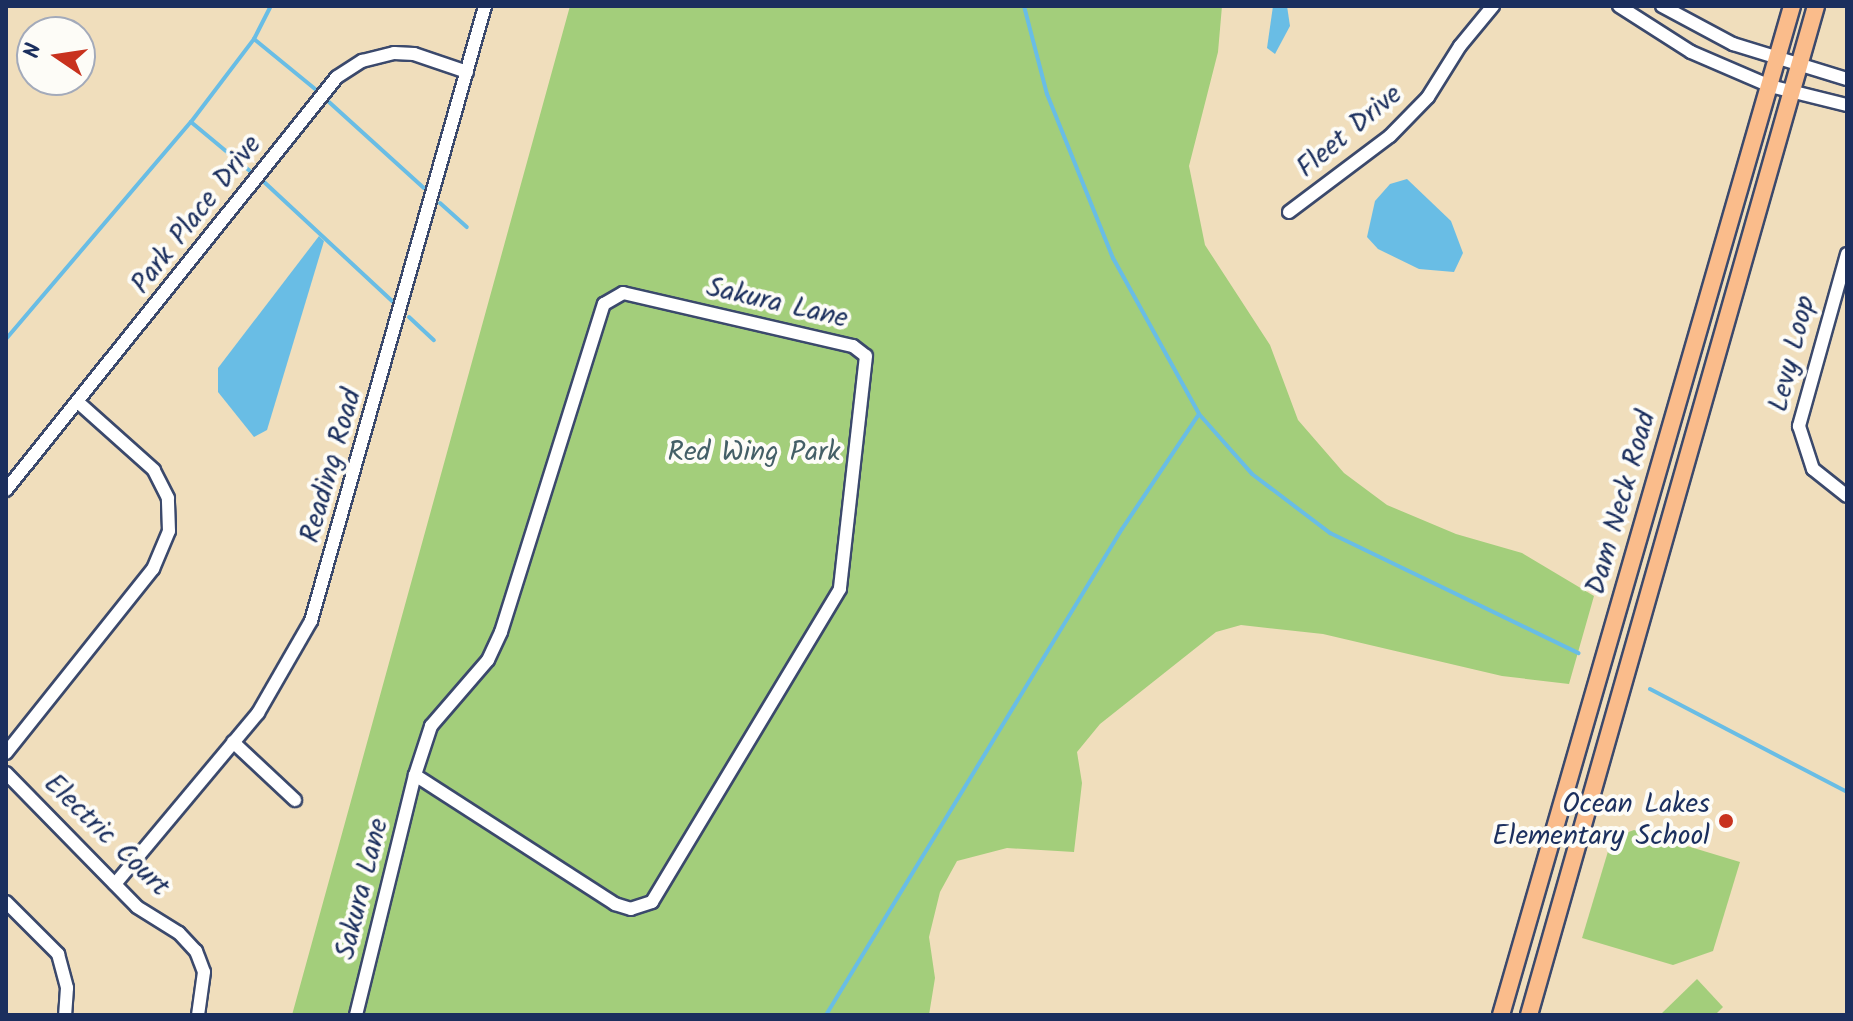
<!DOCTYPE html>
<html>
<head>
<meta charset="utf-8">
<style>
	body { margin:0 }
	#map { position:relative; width:1853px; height:1021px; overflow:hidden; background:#f0debc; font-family:Kalam,sans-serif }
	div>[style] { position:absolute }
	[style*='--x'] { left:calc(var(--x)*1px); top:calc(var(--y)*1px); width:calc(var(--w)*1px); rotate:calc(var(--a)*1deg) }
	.green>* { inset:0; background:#a3ce7b }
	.water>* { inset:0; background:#69bde5 }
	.stream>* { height:4px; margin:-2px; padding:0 2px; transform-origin:2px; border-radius:2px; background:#69bde5 }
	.roads { filter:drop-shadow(2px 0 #3b496c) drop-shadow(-2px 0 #3b496c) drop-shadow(0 2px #3b496c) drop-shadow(0 -2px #3b496c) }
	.minor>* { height:12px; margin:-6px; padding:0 6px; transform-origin:6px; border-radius:6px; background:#fff }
	.major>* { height:16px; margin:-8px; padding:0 8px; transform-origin:8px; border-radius:8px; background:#fabc8b }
	.dots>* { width:22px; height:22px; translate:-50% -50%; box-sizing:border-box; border:4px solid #fdfcf7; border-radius:50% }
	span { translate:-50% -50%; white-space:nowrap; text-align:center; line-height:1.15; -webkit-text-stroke:8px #fdfcf7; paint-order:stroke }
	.street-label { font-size:28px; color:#1b2f5e }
	.park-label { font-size:28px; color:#445f67 }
	.poi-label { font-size:28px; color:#1b2f5e }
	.right { translate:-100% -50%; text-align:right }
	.frame { position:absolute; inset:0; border:8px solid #1b2f5e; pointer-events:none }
	.north { position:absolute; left:16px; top:16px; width:80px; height:80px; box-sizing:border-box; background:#fdfcf7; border:2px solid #a3aaba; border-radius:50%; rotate:283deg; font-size:22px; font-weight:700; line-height:32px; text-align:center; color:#1b2f5e }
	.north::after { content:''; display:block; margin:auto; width:28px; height:36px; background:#c8321e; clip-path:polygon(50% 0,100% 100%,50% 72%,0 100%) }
</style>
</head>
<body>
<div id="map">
	<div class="green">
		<div style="clip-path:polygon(570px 6px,1222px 6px,1218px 52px,1189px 166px,1205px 245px,1270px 345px,1298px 420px,1344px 473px,1387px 505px,1456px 534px,1522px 553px,1594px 596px,1569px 684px,1502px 676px,1323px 634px,1241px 625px,1216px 632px,1100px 724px,1077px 752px,1082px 783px,1074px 852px,1007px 848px,957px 861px,940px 892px,929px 937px,935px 978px,929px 1015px,292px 1015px)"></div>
		<div style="clip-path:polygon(1634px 830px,1740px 862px,1713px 951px,1673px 965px,1582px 938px,1612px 838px)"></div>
		<div style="clip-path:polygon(1697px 979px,1723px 1007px,1715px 1015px,1660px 1015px)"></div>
	</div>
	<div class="water">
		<div style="clip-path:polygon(1273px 6px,1287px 6px,1290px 26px,1275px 54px,1267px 48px)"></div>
		<div style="clip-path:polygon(1407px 179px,1451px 221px,1463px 253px,1454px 272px,1419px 269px,1378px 249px,1367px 237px,1375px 201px,1390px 184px)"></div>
		<div style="clip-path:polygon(319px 236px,324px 241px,267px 430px,254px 437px,218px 392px,218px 368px)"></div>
	</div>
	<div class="stream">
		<div style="--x:1024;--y:6;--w:91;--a:75.4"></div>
		<div style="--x:1047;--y:94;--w:177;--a:68.1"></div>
		<div style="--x:1113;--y:258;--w:178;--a:61.1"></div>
		<div style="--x:1199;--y:414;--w:80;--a:48.5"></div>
		<div style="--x:1252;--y:474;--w:98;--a:37.1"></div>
		<div style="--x:1330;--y:533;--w:276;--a:25.8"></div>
		<div style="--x:254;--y:39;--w:79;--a:39.3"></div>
		<div style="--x:329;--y:102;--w:128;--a:42.2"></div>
		<div style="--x:191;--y:122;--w:77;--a:39.7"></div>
		<div style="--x:263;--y:181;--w:178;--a:42.9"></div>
		<div style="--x:440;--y:203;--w:36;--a:42"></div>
		<div style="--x:409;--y:317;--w:34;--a:43"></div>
		<div style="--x:6;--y:339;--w:285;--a:-49.6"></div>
		<div style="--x:191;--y:122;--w:104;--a:-52.8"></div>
		<div style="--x:254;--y:39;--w:37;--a:-63"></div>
		<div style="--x:1650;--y:689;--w:222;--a:27.6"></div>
		<div style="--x:826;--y:1015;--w:569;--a:-58.66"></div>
		<div style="--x:1122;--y:529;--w:138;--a:-56.2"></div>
	</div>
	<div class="roads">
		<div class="minor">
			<div style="--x:1619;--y:6;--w:85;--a:32.6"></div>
			<div style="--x:1691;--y:52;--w:86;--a:23.3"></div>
			<div style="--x:1770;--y:86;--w:79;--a:13.9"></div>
			<div style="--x:1662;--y:6;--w:81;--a:28.2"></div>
			<div style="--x:1733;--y:44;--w:119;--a:17.1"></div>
			<div style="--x:1289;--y:212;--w:126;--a:-37"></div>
			<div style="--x:1390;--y:136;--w:54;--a:-45.7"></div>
			<div style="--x:1428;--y:97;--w:60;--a:-57.9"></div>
			<div style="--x:1460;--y:46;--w:52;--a:-50.5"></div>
			<div style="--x:1847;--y:254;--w:179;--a:105.6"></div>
			<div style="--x:1799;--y:426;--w:45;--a:72"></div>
			<div style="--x:1813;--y:469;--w:43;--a:38.5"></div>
			<div style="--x:6;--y:490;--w:529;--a:-51.29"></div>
			<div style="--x:337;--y:77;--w:30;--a:-33"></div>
			<div style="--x:362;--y:61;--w:33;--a:-14"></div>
			<div style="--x:394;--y:53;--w:20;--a:3"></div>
			<div style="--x:414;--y:54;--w:56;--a:18.8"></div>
			<div style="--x:233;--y:742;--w:85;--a:43.1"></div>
			<div style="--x:6;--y:753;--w:236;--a:-51.4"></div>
			<div style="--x:153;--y:569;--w:41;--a:-67.2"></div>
			<div style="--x:169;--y:531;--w:33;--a:-92"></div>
			<div style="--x:168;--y:498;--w:31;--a:-117"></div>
			<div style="--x:154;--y:470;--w:101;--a:-138.2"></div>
			<div style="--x:6;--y:773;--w:187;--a:45.6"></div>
			<div style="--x:137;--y:907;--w:49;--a:31.8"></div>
			<div style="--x:179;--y:933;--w:25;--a:47"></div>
			<div style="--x:196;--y:951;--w:22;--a:69"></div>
			<div style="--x:204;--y:972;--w:43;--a:97.9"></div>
			<div style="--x:115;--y:884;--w:223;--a:-50.1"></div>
			<div style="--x:258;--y:713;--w:106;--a:-60.1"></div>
			<div style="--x:311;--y:621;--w:639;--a:-74.2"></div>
			<div style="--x:6;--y:902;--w:74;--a:45"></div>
			<div style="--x:58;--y:954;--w:35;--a:75"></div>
			<div style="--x:67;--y:988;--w:27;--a:94"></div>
			<div style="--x:356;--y:1015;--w:247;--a:-76.2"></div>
			<div style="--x:415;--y:775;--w:52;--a:-71.9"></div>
			<div style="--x:431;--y:726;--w:87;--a:-49.2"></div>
			<div style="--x:488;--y:660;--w:31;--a:-65"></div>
			<div style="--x:501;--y:632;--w:344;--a:-72.6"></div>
			<div style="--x:604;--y:304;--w:22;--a:-30"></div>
			<div style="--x:623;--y:293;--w:236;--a:13"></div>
			<div style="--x:853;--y:346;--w:16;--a:38"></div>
			<div style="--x:866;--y:356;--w:234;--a:96.4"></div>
			<div style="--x:840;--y:589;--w:365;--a:121"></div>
			<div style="--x:652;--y:902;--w:22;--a:162"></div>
			<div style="--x:631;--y:909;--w:17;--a:-163"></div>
			<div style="--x:615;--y:904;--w:238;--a:-147.2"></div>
		</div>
		<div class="major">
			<div style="--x:1501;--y:1015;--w:1050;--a:-73.91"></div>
			<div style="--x:1529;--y:1015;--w:1049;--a:-74.12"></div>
		</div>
	</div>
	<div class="dots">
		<div style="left:1726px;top:821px;background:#c8321e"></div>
	</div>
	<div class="street-label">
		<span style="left:1350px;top:132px;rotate:-40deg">Fleet Drive</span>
		<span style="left:197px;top:215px;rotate:-52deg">Park Place Drive</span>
		<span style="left:777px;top:304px;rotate:13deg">Sakura Lane</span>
		<span style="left:1793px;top:354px;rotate:-76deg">Levy Loop</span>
		<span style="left:332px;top:466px;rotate:-74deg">Reading Road</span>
		<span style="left:1622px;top:503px;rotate:-74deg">Dam Neck Road</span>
		<span style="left:106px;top:836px;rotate:44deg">Electric Court</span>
		<span style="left:363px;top:889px;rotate:-76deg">Sakura Lane</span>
	</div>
	<div class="park-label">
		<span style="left:754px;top:453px">Red Wing Park</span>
	</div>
	<div class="poi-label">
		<span class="right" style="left:1710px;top:821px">Ocean Lakes<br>Elementary School</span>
	</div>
	<div class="frame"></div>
	<div class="north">N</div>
</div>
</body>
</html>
